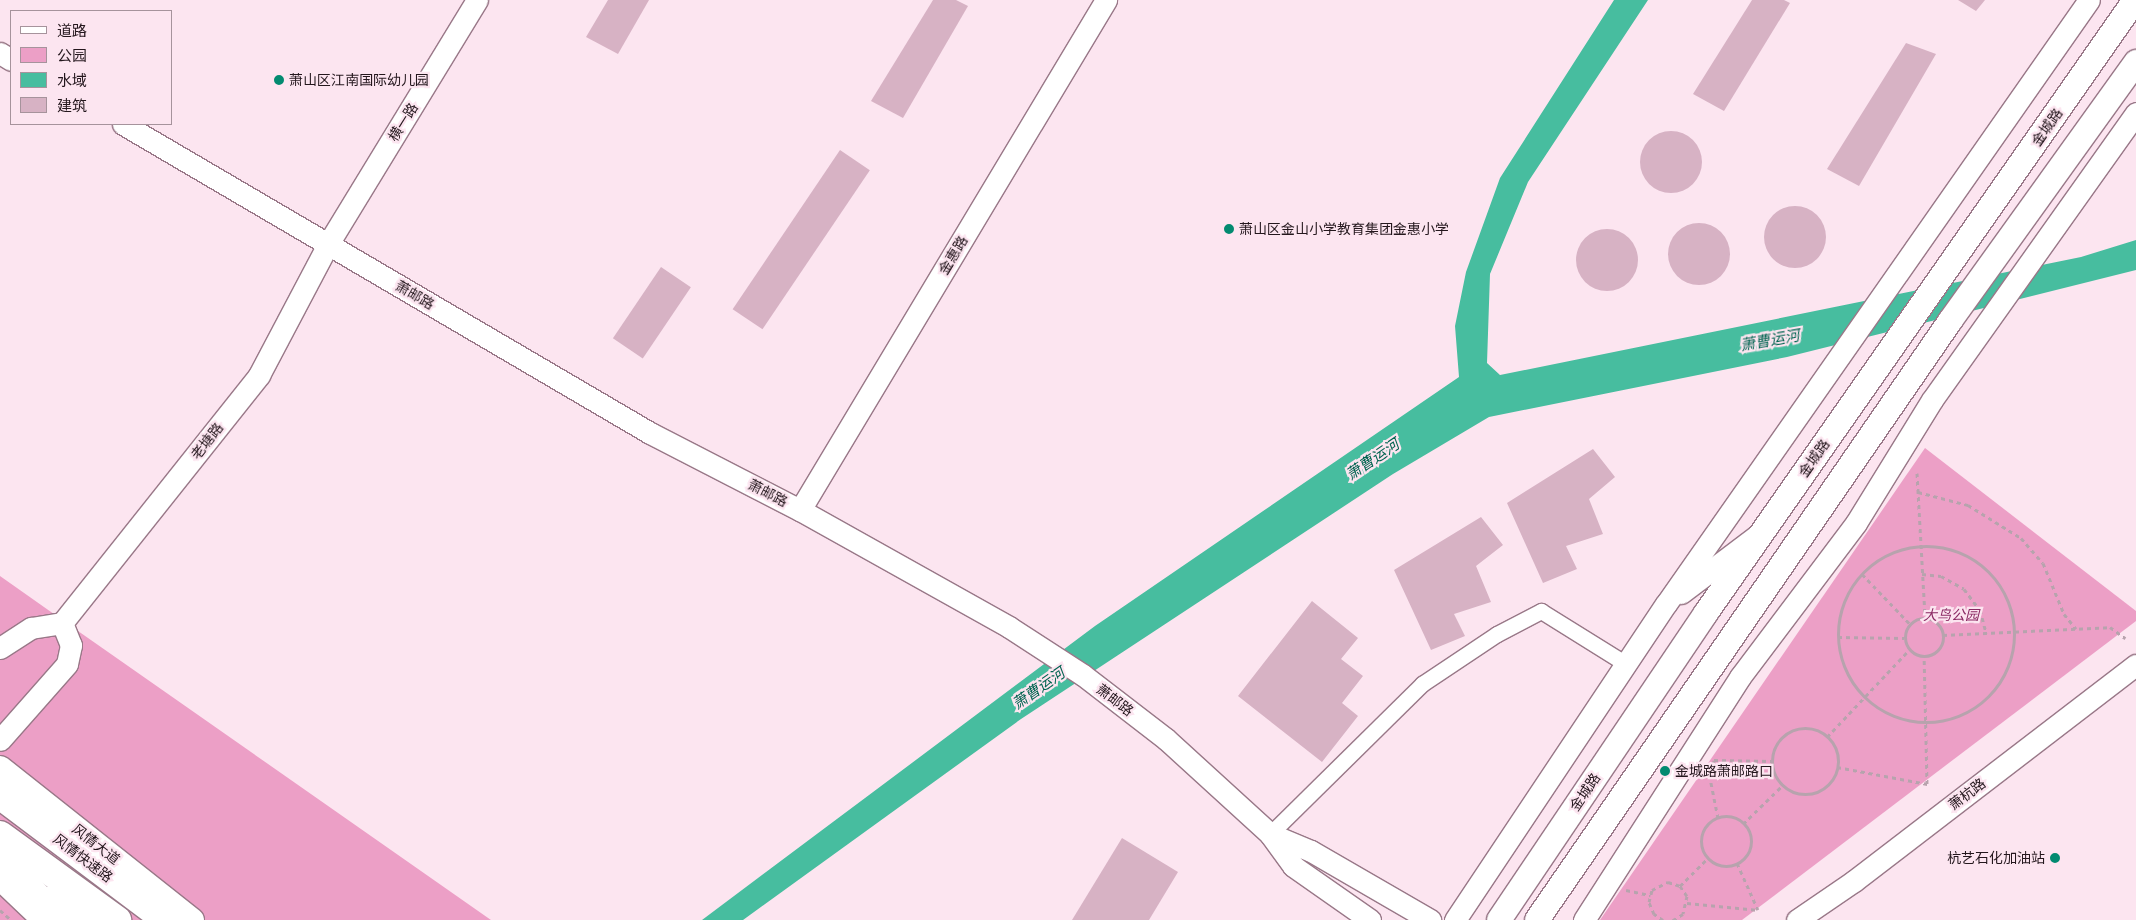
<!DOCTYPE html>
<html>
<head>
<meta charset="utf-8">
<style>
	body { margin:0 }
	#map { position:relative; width:2136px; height:920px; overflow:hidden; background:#fce5f0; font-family:"Crimson Pro","Noto Sans SC",serif }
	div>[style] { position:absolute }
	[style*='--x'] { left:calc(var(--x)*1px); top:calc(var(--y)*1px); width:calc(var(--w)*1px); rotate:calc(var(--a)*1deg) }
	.green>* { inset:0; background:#ec9fc6 }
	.water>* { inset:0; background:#47bd9f }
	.building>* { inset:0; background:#d7b2c4; transform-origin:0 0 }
	.round { border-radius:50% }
	.path>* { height:3px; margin-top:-1.5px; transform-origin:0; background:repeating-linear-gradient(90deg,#b7a3ad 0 4px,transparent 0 8px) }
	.path>.ring { margin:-1.5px; padding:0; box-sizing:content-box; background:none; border:3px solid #b7a3ad; border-radius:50% }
	.roads { filter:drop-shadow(1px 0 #997888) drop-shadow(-1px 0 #997888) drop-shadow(0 1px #997888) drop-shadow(0 -1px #997888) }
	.street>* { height:15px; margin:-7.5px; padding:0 7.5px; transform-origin:7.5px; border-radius:7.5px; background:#fff }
	.secondary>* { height:21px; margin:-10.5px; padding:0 10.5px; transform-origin:10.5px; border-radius:10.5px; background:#fff }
	.primary>* { height:24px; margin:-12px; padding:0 12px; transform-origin:12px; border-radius:12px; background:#fff }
	.highway>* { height:28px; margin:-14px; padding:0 14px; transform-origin:14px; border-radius:14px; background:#fff }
	.dots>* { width:14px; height:14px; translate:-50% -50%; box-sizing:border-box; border:2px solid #fce5f0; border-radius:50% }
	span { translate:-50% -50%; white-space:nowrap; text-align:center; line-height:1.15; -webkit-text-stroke:4.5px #fce5f0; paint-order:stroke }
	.poi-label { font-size:14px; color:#24171d }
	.left { translate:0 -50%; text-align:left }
	.right { translate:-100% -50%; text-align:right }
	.street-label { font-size:14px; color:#24171d }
	.park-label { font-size:14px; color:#8a2963; font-style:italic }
	.water-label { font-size:15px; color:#006450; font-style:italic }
	.legend { position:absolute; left:10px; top:10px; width:162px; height:115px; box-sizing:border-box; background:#fce5f0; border:1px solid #a6939c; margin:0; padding:6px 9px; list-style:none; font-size:15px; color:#24171d }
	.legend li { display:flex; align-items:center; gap:10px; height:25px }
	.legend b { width:25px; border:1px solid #a6939c }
</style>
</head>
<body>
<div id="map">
	<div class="green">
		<div style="clip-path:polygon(1925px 448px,2136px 611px,2136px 621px,1742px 920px,1600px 920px)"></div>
		<div style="clip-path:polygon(0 576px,78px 631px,491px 920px,0 920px)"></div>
	</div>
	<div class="water">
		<div style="clip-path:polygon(1614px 0,1648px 0,1528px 182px,1490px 274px,1487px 363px,1500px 375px,2081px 257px,2136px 240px,2136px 270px,1787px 357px,1489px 417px,1393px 474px,1021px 719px,743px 920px,702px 920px,1095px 626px,1459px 377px,1455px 326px,1466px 272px,1500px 178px)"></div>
	</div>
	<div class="building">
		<div style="clip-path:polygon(608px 0,649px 0,618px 54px,586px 37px)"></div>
		<div style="clip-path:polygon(933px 0,956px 0,968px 6px,903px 118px,871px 101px)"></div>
		<div style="clip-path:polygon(1752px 0,1784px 0,1790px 3px,1724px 111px,1693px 94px)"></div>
		<div style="clip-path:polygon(1958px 0,1985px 0,1976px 11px)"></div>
		<div style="clip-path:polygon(1906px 43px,1936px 54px,1859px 186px,1827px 169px)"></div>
		<div class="round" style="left:1640px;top:131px;width:62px;height:62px"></div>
		<div style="left:840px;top:150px;width:36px;height:192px;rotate:34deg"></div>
		<div class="round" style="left:1764px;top:206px;width:62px;height:62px"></div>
		<div class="round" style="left:1668px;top:223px;width:62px;height:62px"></div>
		<div class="round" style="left:1576px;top:229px;width:62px;height:62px"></div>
		<div style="left:661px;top:267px;width:36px;height:86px;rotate:34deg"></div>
		<div style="clip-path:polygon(1593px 449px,1615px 477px,1589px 499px,1603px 534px,1566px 546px,1577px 569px,1543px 583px,1507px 503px)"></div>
		<div style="clip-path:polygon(1481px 517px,1503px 545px,1476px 566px,1491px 602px,1454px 614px,1465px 636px,1431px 650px,1394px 570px)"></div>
		<div style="clip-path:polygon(1312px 601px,1358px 638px,1341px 659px,1363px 676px,1342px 703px,1358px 716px,1322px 762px,1238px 696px)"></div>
		<div style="clip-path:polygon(1122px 838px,1178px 872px,1149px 920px,1072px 920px)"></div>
	</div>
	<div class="path">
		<div style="--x:1917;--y:473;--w:145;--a:86.8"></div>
		<div style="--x:1918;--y:492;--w:52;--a:14.6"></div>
		<div style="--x:1968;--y:505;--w:62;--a:31.9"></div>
		<div style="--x:2021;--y:538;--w:33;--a:49"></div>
		<div style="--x:2043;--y:563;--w:55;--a:67.6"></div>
		<div style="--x:2064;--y:614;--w:19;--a:51"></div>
		<div class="ring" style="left:1838px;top:546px;width:173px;height:173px"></div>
		<div style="--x:1862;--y:574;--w:69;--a:46.2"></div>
		<div style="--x:1922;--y:574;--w:19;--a:6"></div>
		<div style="--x:1941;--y:576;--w:26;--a:29"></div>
		<div style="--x:1964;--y:589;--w:26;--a:53"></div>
		<div style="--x:1980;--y:610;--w:24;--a:75"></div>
		<div class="ring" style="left:1905px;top:618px;width:35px;height:35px"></div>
		<div style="--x:1943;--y:635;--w:167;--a:-2.7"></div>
		<div style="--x:2110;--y:627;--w:19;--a:36"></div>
		<div style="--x:1838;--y:637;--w:66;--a:0.9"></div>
		<div class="ring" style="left:1772px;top:728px;width:63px;height:63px"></div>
		<div style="--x:1827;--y:737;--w:120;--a:-46.7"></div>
		<div style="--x:1837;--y:767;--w:92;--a:10.7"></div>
		<div style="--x:1927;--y:784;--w:128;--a:-91.3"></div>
		<div class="ring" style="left:1701px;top:816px;width:47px;height:47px"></div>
		<div style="--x:1718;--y:818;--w:41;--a:-101.3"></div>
		<div style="--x:1710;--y:778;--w:18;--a:-77"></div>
		<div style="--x:1714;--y:760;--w:58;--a:1"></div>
		<div style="--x:1743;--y:824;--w:56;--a:-44.3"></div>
		<div style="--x:1737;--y:863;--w:51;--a:65.9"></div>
		<div style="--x:1680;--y:886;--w:40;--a:-45"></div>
		<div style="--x:1626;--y:890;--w:25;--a:12"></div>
		<div style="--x:1687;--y:903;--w:72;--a:5.6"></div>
		<div style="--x:0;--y:910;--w:15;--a:42"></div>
		<div style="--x:1663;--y:920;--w:11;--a:-146"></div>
		<div style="--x:1654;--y:914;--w:13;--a:-113"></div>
		<div style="--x:1649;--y:902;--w:12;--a:-76"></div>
		<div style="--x:1652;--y:890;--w:18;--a:-27"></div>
		<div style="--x:1668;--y:882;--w:13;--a:18"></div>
		<div style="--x:1680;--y:886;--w:12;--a:55"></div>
		<div style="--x:1687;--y:896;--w:18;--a:103"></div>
		<div style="--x:1683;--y:914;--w:12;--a:149"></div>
	</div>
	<div class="roads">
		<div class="street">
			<div style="--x:1270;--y:834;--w:214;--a:-44.6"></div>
			<div style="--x:1422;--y:684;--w:90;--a:-33.7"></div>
			<div style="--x:1497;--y:634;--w:50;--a:-27.6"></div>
			<div style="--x:1541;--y:611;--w:100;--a:31.9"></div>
		</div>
		<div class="secondary">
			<div style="--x:0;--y:53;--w:13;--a:32"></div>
			<div style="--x:123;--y:124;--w:611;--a:30.38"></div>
			<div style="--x:650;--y:433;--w:169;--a:27.2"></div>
			<div style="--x:800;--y:510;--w:240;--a:29.2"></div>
			<div style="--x:1009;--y:627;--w:88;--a:33"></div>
			<div style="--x:1083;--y:675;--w:105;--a:37.6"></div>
			<div style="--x:1166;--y:739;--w:141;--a:42.4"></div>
			<div style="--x:1270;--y:834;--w:39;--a:54"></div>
			<div style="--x:1293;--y:866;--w:94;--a:35"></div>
			<div style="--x:800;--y:510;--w:595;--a:-59.04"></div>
			<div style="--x:1681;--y:593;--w:93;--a:-37.1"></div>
			<div style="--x:62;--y:623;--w:317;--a:-51.5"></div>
			<div style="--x:259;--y:375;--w:148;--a:-62.2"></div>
			<div style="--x:328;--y:244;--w:286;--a:-58.6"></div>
			<div style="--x:0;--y:648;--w:37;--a:-33"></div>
			<div style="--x:31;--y:628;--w:31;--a:-9"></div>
			<div style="--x:62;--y:623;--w:24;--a:68"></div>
			<div style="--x:71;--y:645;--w:19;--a:102"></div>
			<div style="--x:67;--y:664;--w:101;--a:131.4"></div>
			<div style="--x:1270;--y:834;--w:44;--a:22.5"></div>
			<div style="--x:1311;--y:851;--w:138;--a:30.1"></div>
			<div style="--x:0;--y:880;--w:58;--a:43.6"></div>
			<div style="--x:1455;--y:920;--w:380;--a:-56.3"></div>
			<div style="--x:1666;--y:604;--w:737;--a:-55"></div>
			<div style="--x:1584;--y:920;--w:289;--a:-57.3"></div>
			<div style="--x:1740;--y:677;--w:193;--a:-53"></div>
			<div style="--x:1856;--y:523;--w:145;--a:-58.3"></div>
			<div style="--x:1932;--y:400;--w:352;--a:-54.6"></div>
			<div style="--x:1797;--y:920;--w:69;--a:-34.4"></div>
			<div style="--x:1854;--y:881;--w:355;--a:-37.5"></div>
		</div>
		<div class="primary">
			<div style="--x:0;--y:768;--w:245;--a:38.4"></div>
			<div style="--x:55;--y:896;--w:37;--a:41"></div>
			<div style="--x:1499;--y:920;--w:370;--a:-56"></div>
			<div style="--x:1706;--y:613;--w:748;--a:-55.01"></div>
			<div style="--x:1537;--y:920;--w:728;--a:-55.41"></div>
			<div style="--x:1950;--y:321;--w:319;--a:-54.3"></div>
		</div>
		<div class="highway">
			<div style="--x:0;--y:795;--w:208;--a:37"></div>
			<div style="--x:0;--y:835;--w:145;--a:36"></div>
			<div style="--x:0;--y:858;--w:57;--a:46.4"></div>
			<div style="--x:39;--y:899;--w:34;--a:38"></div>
		</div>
	</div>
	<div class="dots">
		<div style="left:279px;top:80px;background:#028a70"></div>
		<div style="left:1229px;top:229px;background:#028a70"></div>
		<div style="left:1665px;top:771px;background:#028a70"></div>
		<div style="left:2055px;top:858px;background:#028a70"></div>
	</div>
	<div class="poi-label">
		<span class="left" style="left:289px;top:80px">萧山区江南国际幼儿园</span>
		<span class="left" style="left:1239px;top:229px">萧山区金山小学教育集团金惠小学</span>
		<span class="left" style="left:1675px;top:771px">金城路萧邮路口</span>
		<span class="right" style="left:2045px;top:858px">杭艺石化加油站</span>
	</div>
	<div class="street-label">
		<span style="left:403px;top:122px;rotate:-58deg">横一路</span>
		<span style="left:2047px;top:127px;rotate:-55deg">金城路</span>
		<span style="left:953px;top:255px;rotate:-59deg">金惠路</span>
		<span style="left:415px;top:295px;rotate:30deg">萧邮路</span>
		<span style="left:207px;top:441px;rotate:-52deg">老塘路</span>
		<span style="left:1814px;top:458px;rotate:-55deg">金城路</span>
		<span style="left:768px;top:493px;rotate:27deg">萧邮路</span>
		<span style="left:1115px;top:700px;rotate:37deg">萧邮路</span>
		<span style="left:1585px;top:792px;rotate:-56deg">金城路</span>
		<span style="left:1967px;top:794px;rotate:-37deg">萧杭路</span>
		<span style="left:96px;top:844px;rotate:38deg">风情大道</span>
		<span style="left:83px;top:858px;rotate:37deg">风情快速路</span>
	</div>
	<div class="park-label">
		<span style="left:1951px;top:615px">大鸟公园</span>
	</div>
	<div class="water-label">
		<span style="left:1770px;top:341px;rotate:-10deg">萧曹运河</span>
		<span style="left:1373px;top:460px;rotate:-34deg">萧曹运河</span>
		<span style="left:1039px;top:689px;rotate:-35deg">萧曹运河</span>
	</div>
	<ul class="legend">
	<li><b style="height:6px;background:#fff"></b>道路</li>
	<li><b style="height:14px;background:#ec9fc6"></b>公园</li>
	<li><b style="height:14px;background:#47bd9f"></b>水域</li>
	<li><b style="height:14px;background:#d7b2c4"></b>建筑</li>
	</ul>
</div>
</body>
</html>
